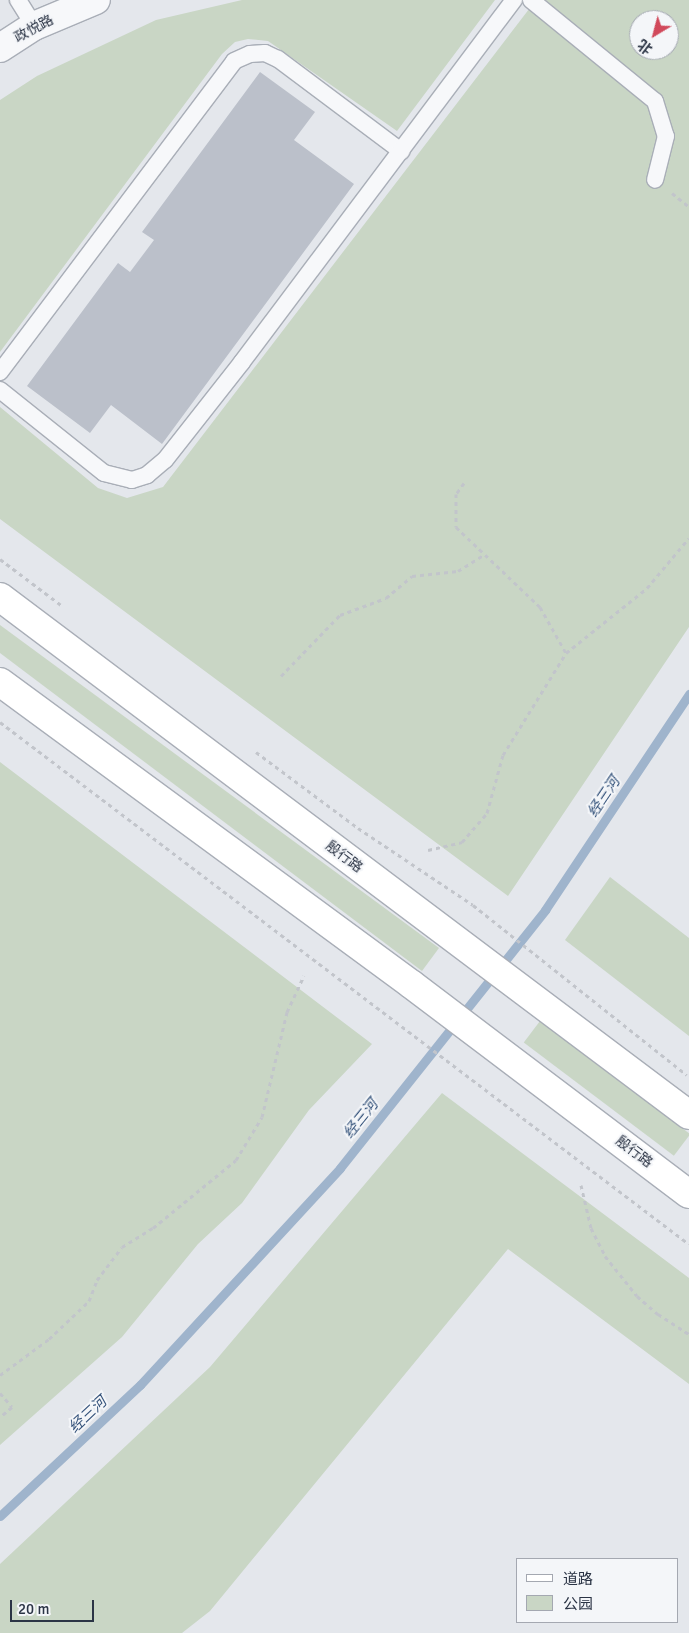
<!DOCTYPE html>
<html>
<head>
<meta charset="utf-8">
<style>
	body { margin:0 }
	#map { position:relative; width:689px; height:1633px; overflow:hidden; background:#e4e7ec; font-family:Signika,"Noto Sans SC",sans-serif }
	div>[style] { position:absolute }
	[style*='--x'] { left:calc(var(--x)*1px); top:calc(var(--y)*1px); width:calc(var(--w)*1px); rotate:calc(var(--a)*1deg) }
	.green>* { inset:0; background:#c9d6c5; transform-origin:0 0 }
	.stream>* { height:9px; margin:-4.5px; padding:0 4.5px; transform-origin:4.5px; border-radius:4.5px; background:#9fb4cc }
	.building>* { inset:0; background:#bbc0ca }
	.path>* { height:3px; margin-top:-1.5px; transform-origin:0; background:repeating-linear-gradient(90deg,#c2c5cb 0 4px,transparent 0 8px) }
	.roads { filter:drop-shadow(1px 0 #a9aeb7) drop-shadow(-1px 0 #a9aeb7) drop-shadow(0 1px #a9aeb7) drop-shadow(0 -1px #a9aeb7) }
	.lane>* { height:16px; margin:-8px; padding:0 8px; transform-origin:8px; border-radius:8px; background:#f7f8fa }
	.street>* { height:28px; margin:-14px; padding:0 14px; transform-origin:14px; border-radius:14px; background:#f7f8fa }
	.secondary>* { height:28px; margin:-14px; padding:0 14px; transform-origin:14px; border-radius:14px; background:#fff }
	span { translate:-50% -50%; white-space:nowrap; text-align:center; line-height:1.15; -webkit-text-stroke:4px #f4f6f9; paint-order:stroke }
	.street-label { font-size:14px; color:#2b3445 }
	.water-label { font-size:15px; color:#34527a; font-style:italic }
	.legend { position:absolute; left:516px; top:1558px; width:162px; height:65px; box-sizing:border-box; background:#f4f6f9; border:1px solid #a4a8b1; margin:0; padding:6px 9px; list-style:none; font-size:15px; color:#2b3445 }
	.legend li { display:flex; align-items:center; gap:10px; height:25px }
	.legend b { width:25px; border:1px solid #a4a8b1 }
	.north { position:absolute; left:629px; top:10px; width:50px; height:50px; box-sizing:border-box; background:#f4f6f9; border:1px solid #a4a8b1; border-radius:50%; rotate:217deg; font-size:14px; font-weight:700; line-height:20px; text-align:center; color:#2b3445 }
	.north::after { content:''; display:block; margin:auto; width:18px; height:22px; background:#d1495b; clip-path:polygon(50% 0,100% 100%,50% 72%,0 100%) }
	.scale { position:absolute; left:10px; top:1600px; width:84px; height:22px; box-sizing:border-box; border:2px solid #2b3445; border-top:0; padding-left:6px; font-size:15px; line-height:18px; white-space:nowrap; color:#2b3445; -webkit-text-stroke:4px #f4f6f9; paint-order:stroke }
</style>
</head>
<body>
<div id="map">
	<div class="green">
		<div style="clip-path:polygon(242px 0,495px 0,397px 131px,268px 41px,248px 39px,235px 42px,222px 54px,0 352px,0 100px,37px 76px,156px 20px)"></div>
		<div style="clip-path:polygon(evenodd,536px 0,689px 0,689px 627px,508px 896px,0 519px,0 407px,98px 488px,127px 498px,163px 487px,536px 0,639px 20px,669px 20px,669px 50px,639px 50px,639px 20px)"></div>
		<div style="clip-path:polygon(0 625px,439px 948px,422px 971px,0 653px)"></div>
		<div style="clip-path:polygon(0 762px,372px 1044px,309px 1110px,242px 1203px,198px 1244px,122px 1337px,0 1445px)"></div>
		<div style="clip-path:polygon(610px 877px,689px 938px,689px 1036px,565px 940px)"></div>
		<div style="left:540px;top:1021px;width:188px;height:27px;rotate:37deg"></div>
		<div style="clip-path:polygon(442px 1093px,689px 1278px,689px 1384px,508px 1249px,210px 1611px,182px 1633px,0 1633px,0 1564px,210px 1367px)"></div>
	</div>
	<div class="stream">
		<div style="--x:0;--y:1516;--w:192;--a:-43.1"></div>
		<div style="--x:140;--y:1385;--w:295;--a:-47.3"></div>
		<div style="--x:340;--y:1168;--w:330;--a:-51.5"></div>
		<div style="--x:545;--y:910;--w:260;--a:-56.3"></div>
	</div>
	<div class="building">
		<div style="clip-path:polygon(260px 72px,315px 112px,294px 140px,354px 184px,162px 444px,111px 405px,90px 433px,27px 386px,118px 263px,130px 272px,154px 240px,142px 232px)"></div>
	</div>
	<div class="path">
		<div style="--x:672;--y:193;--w:22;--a:39"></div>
		<div style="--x:464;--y:483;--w:14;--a:126"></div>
		<div style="--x:456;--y:494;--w:33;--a:90"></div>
		<div style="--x:456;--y:527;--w:116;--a:43.6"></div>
		<div style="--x:540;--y:607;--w:53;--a:60.5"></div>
		<div style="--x:0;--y:559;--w:76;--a:37"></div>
		<div style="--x:281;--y:676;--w:85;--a:-46"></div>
		<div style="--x:340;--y:615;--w:49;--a:-20.3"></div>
		<div style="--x:386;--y:598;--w:34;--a:-40"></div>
		<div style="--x:412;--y:576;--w:46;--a:-6.2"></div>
		<div style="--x:458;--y:571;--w:31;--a:-32"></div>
		<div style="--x:0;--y:722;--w:864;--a:37.15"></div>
		<div style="--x:256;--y:752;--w:127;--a:36.7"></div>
		<div style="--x:358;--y:828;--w:138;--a:33.8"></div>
		<div style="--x:473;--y:905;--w:273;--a:38.5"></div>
		<div style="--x:428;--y:850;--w:35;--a:-13"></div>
		<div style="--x:462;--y:842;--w:38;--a:-49"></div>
		<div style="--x:487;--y:813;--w:60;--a:-74.6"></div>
		<div style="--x:503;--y:755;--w:120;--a:-58.3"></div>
		<div style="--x:566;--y:653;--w:104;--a:-38.7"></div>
		<div style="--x:647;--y:588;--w:65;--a:-50"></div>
		<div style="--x:581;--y:1185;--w:44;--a:76.9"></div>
		<div style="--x:591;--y:1228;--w:31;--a:63"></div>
		<div style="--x:605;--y:1256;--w:51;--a:51.3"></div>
		<div style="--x:637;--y:1296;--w:28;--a:41"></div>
		<div style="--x:658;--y:1314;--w:37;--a:33"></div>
		<div style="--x:0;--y:1375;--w:61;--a:-36.3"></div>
		<div style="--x:49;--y:1339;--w:55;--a:-43.5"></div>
		<div style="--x:89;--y:1301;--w:22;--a:-69"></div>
		<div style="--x:97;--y:1280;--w:41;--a:-52.9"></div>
		<div style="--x:122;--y:1247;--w:36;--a:-32"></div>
		<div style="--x:153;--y:1228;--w:107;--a:-39.3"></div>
		<div style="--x:236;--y:1160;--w:50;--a:-58.8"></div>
		<div style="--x:262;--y:1117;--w:108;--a:-76.6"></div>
		<div style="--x:287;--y:1012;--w:40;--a:-65"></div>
		<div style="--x:0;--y:1393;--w:18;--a:49"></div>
		<div style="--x:12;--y:1407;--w:16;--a:140"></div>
	</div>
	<div class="roads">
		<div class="lane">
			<div style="--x:18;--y:0;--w:31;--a:58"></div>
			<div style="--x:531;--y:0;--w:160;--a:39.2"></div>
			<div style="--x:655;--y:101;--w:37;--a:73"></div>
			<div style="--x:666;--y:136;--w:45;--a:104"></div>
			<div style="--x:0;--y:372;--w:389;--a:-53"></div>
			<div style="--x:234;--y:61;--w:17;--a:-24"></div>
			<div style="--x:250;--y:54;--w:15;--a:-4"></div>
			<div style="--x:265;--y:53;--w:14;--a:25"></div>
			<div style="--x:278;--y:59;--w:154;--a:36.8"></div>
			<div style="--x:0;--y:390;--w:133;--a:38.6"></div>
			<div style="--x:104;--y:473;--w:29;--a:14"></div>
			<div style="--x:132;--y:480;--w:16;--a:-18"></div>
			<div style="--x:147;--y:475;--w:23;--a:-40"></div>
			<div style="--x:165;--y:460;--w:125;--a:-51.8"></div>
			<div style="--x:242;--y:362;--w:453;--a:-53.1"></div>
		</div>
		<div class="street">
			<div style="--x:0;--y:48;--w:40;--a:-32.9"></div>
			<div style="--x:34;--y:26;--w:67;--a:-22.8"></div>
		</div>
		<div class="secondary">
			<div style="--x:0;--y:597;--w:862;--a:36.94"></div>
			<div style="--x:0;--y:682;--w:510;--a:36.31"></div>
			<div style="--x:411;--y:984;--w:348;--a:37.1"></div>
		</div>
	</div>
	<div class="street-label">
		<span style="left:34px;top:29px;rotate:-28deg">政悦路</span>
		<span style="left:344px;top:857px;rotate:37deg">殷行路</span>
		<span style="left:634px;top:1152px;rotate:37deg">殷行路</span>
	</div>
	<div class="water-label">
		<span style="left:604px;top:797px;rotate:-56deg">经三河</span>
		<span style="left:361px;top:1119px;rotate:-51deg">经三河</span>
		<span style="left:88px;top:1415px;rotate:-43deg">经三河</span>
	</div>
	<ul class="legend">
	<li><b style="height:6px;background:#fff"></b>道路</li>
	<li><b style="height:14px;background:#c9d6c5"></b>公园</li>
	</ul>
	<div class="north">北</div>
	<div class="scale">20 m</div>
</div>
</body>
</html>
